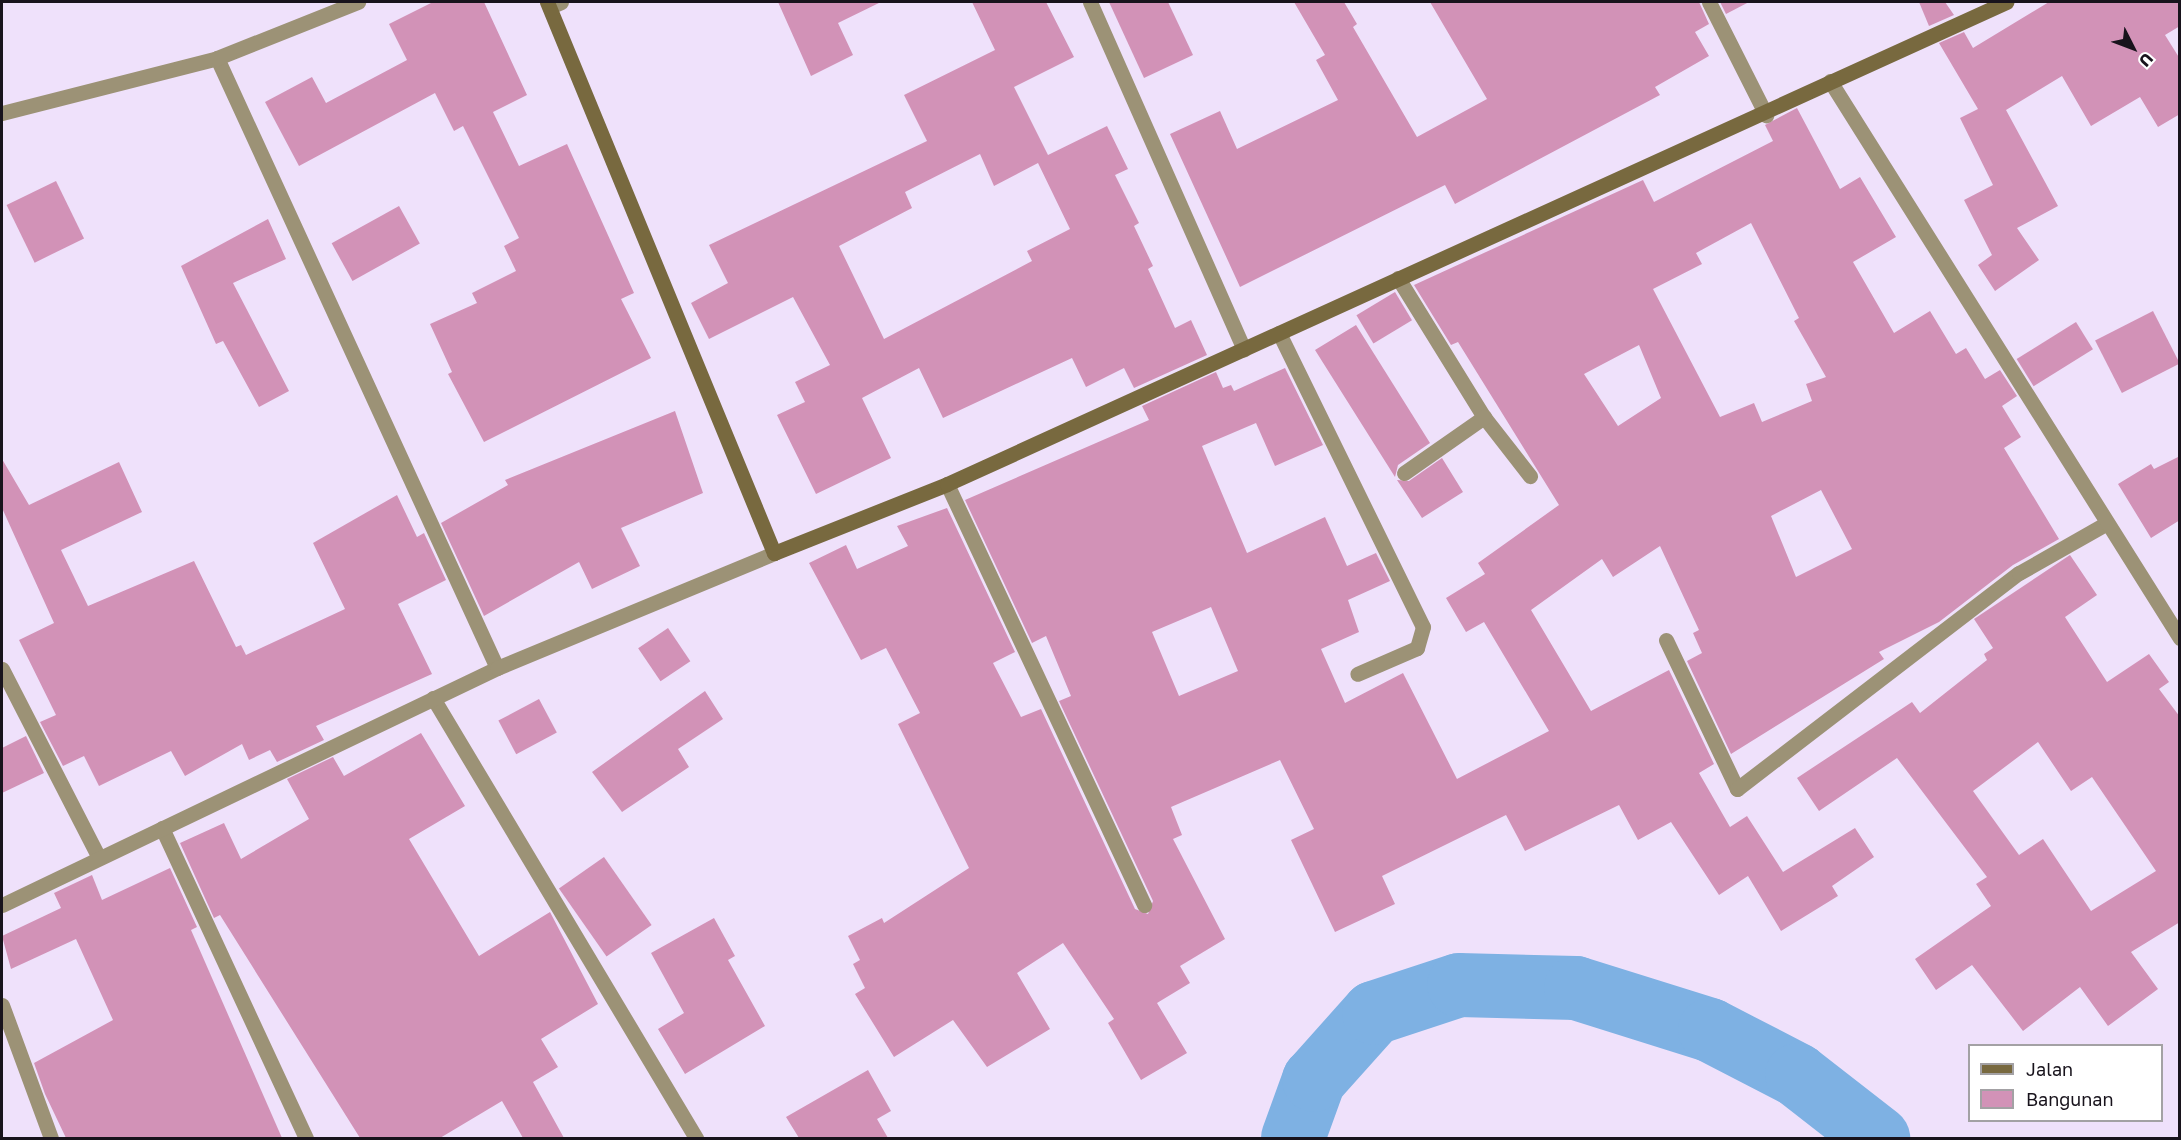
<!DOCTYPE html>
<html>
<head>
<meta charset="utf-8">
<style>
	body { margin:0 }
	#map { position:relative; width:2181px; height:1140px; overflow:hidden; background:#efe1fb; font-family:"Golos Text",sans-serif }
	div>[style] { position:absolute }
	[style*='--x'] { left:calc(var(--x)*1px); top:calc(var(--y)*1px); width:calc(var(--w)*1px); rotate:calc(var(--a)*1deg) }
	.river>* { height:64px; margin:-32px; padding:0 32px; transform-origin:32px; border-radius:32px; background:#7eb1e3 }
	.building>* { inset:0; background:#d292b7; transform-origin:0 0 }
	.minor>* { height:15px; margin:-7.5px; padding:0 7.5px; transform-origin:7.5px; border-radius:7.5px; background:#9c9276 }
	.tertiary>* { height:15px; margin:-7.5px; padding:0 7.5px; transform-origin:7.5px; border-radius:7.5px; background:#9c9276 }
	.secondary>* { height:15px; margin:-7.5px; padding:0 7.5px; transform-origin:7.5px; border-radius:7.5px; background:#78693f }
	span { translate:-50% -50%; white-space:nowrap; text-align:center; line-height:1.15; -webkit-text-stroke:5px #fff; paint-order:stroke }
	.frame { position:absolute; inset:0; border:3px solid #18131c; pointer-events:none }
	.legend { position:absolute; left:1968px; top:1044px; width:195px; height:78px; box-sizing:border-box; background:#fff; border:2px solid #a3a1a4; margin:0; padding:8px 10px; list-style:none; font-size:18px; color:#18131c }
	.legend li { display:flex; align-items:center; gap:12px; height:30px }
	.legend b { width:30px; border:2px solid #a3a1a4 }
	.north { position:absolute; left:2103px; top:18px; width:60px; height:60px; -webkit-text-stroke:4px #fff; paint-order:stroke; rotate:132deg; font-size:16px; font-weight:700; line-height:24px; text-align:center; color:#18131c }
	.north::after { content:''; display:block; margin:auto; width:21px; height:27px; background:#18131c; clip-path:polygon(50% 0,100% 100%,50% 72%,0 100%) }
</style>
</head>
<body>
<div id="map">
	<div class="river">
		<div style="--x:1293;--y:1138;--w:62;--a:-70.1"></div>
		<div style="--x:1314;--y:1080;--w:90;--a:-48.2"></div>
		<div style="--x:1374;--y:1013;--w:89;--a:-18.2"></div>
		<div style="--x:1459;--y:985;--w:117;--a:1.5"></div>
		<div style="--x:1576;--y:988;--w:140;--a:17.4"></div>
		<div style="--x:1710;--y:1030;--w:98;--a:27.3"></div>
		<div style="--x:1797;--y:1075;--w:103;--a:37.9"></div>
	</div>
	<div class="building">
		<div style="clip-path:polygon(433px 2px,484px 2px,527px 95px,493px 112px,519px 166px,567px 144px,634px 293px,621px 299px,651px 358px,484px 442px,448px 374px,452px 372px,430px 324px,477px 303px,472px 293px,516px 271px,504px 246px,519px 238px,463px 126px,454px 131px,435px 93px,299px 166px,265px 102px,312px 77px,326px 103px,407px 60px,389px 24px)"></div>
		<div style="clip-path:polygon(778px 2px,881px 2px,838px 23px,853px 55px,811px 76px)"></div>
		<div style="clip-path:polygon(evenodd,972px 2px,1046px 2px,1074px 57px,1014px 87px,1048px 155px,1107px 126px,1128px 169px,1115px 175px,1139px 223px,1134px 226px,1153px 266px,1148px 269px,1175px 328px,1191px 320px,1207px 355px,1134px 388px,1124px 368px,1086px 387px,1072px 358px,943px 418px,919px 368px,862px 398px,891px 458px,816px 494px,777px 415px,805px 402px,795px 382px,830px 365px,793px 297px,709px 339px,691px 303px,728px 283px,709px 245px,927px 141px,904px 95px,995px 50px,972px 2px,980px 154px,994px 186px,1038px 163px,1070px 229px,1027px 251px,1032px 261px,884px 339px,839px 246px,912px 208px,905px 192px,980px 154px)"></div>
		<div style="clip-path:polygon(1109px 2px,1168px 2px,1193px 55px,1144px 78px)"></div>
		<div style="clip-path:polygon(1294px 2px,1344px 2px,1357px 24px,1353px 27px,1417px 137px,1487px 99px,1430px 2px,1699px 2px,1709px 24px,1695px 32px,1709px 56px,1655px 87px,1660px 95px,1455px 204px,1445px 185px,1240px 287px,1170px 134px,1220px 111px,1237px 149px,1338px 100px,1316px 60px,1325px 55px)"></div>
		<div style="clip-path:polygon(1720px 2px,1749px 2px,1726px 14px)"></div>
		<div style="clip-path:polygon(1919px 2px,1945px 2px,1954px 15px,1929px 26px)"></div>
		<div style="clip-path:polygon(2049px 2px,2180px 2px,2180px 26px,2165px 35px,2180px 59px,2180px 114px,2158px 127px,2140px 97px,2091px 126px,2062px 76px,2006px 110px,2058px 206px,2017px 228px,2039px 260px,1995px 291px,1978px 265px,1992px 255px,1964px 200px,1993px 185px,1960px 118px,1978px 109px,1939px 43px,1964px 32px,1973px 48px)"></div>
		<div style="clip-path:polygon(evenodd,1797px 108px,1840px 189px,1860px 177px,1896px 237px,1853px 262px,1894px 333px,1930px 311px,1956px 354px,1966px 348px,1985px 379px,2000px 370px,2017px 396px,2002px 406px,2021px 437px,2004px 448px,2059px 539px,2013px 565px,1939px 622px,1879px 652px,1884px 659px,1731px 754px,1687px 661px,1702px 653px,1693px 633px,1699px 630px,1660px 546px,1613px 577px,1602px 559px,1531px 610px,1591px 711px,1669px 670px,1714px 764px,1699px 773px,1730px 827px,1747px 816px,1783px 872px,1855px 828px,1874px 857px,1832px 886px,1838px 896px,1781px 931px,1748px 876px,1719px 895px,1671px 822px,1638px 840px,1619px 805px,1525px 851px,1506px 815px,1382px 876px,1395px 904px,1335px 932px,1291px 840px,1314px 829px,1280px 760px,1171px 807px,1182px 835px,1173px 839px,1225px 939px,1180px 966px,1190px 983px,1157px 1003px,1187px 1053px,1141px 1080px,1108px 1023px,1114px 1019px,1063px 943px,1017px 973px,1050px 1029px,987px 1067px,953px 1020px,894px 1057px,855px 994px,865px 988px,853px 964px,860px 960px,848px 936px,882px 918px,884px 923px,969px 868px,898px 724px,920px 713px,886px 648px,861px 660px,809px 563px,846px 545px,857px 569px,908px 546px,897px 526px,947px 508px,1015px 652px,993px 663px,1021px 717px,1041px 709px,1135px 909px,1148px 914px,1153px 901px,1059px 701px,1071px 696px,1046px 636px,1032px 643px,965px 500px,1149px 420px,1142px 406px,1216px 372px,1223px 388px,1231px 385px,1234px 391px,1285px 368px,1323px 445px,1275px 466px,1256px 423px,1202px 446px,1247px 553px,1325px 517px,1347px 566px,1376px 553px,1390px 581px,1348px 600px,1359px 632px,1321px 649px,1345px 703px,1403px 673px,1457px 779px,1549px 731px,1484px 622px,1466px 632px,1446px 598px,1485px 574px,1478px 563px,1559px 505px,1458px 342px,1451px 345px,1414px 285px,1643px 180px,1654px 202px,1773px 141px,1765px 125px,1797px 108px,1751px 223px,1799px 318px,1794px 321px,1826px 377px,1806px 384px,1812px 401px,1762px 422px,1754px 403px,1720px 417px,1653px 289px,1702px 264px,1696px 253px,1751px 223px,1797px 108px,1639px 345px,1661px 398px,1618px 426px,1584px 374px,1639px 345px,1797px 108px,1821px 490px,1852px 549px,1796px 577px,1771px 516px,1821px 490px,1797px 108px,1211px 607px,1238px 671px,1179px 696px,1152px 632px,1211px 607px)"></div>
		<div style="left:56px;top:181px;width:64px;height:55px;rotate:64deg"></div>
		<div style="left:399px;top:206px;width:43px;height:77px;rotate:61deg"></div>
		<div style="clip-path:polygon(268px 219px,286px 259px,233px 283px,289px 391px,259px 407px,223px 341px,216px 344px,181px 266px)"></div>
		<div style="left:1395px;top:292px;width:33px;height:45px;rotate:59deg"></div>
		<div style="left:2153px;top:311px;width:59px;height:65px;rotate:63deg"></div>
		<div style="left:2076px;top:322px;width:32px;height:70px;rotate:58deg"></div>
		<div style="clip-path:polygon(1356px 325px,1430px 443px,1398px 465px,1395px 477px,1315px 350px)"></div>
		<div style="clip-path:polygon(675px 411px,703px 493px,621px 528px,640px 566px,592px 589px,579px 562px,484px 616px,441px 523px,508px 485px,505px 480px)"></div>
		<div style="clip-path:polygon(2180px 456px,2180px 520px,2151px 538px,2118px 484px,2151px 464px,2154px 469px)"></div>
		<div style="clip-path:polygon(1442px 458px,1463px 492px,1422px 518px,1397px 480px,1409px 481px)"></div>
		<div style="clip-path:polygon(2px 459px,29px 505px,119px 462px,142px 512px,61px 550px,88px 606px,194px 561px,236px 647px,241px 645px,246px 655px,345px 609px,313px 543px,397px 495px,417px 537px,424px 533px,446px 580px,398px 604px,432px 674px,316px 726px,324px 740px,277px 762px,270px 750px,249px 760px,242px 744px,185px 776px,171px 751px,99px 786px,84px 756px,63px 766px,40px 722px,56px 715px,19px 640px,54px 623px,2px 508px)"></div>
		<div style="clip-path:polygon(evenodd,2070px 555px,2097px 595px,2065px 617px,2107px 682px,2149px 654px,2169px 682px,2159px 689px,2180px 717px,2180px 922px,2131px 952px,2158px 989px,2108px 1026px,2080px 987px,2023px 1031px,1972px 965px,1936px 990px,1915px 959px,1991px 906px,1976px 884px,1987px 877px,1897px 758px,1819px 811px,1797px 778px,1912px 702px,1920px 713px,1987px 660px,1984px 654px,1993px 648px,1974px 619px,2070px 555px,2038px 742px,2071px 791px,2092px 777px,2156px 871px,2091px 911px,2043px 839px,2019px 855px,1973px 791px,2038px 742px)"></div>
		<div style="left:668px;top:628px;width:40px;height:36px;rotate:56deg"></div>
		<div style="clip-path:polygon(705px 691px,723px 719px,678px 749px,689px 767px,622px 812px,592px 772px)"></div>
		<div style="left:539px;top:699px;width:38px;height:46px;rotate:62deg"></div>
		<div style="clip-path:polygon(421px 733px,465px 806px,409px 839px,479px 956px,550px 912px,598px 1004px,541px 1039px,558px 1067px,533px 1082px,564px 1138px,523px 1138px,502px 1101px,440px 1138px,360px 1138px,220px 915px,214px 918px,180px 843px,224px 823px,241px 859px,309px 819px,287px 779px,333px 757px,344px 776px)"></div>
		<div style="clip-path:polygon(26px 736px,44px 773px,2px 793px,2px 748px)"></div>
		<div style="left:604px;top:857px;width:83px;height:55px;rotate:55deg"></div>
		<div style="clip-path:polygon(170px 868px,197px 927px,191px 930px,282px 1138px,66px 1138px,45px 1094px,34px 1063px,113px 1020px,76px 939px,11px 969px,2px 936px,61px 908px,54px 893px,92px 875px,102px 900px)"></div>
		<div style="clip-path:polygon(714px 918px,735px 956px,728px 960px,765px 1026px,685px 1074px,658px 1029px,684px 1013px,651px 953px)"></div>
		<div style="clip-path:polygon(868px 1070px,891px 1111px,877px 1119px,888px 1138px,799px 1138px,786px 1117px)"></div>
	</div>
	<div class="minor">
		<div style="--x:1090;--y:2;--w:380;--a:66.1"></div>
		<div style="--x:1709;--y:2;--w:127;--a:63.2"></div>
		<div style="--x:550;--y:7;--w:12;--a:-24"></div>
		<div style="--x:217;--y:58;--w:671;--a:65.34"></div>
		<div style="--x:2;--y:113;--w:222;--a:-14.3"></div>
		<div style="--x:217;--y:58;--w:152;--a:-21.7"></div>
		<div style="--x:1398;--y:278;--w:163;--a:58.3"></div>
		<div style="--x:1484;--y:417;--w:75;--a:52.1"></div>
		<div style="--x:1279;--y:333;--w:327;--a:63.9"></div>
		<div style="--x:1423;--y:627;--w:22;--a:106"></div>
		<div style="--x:1417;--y:648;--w:65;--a:156.6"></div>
		<div style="--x:1404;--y:473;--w:98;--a:-35"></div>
		<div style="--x:947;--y:484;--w:465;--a:64.9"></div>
		<div style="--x:1666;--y:640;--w:165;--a:64.5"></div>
		<div style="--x:1737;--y:789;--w:355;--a:-37.5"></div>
		<div style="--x:2019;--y:573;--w:101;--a:-29.6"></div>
		<div style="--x:2;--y:669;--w:212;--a:62.8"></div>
		<div style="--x:433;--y:698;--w:513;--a:59.13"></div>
		<div style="--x:162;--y:828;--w:342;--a:65.1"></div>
		<div style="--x:2;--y:905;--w:549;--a:-25.58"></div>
		<div style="--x:497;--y:668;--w:300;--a:-22.5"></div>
		<div style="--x:2;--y:1005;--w:142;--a:69.8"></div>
	</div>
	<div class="tertiary">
		<div style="--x:1830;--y:81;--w:658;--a:57.86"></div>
	</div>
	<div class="secondary">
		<div style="--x:547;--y:2;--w:596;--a:67.61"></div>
		<div style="--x:774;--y:553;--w:186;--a:-21.7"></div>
		<div style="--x:947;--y:484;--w:1164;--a:-24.47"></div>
	</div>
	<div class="frame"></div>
	<ul class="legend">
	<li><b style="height:8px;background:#78693f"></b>Jalan</li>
	<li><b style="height:16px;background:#d292b7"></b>Bangunan</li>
	</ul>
	<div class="north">U</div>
</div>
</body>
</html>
